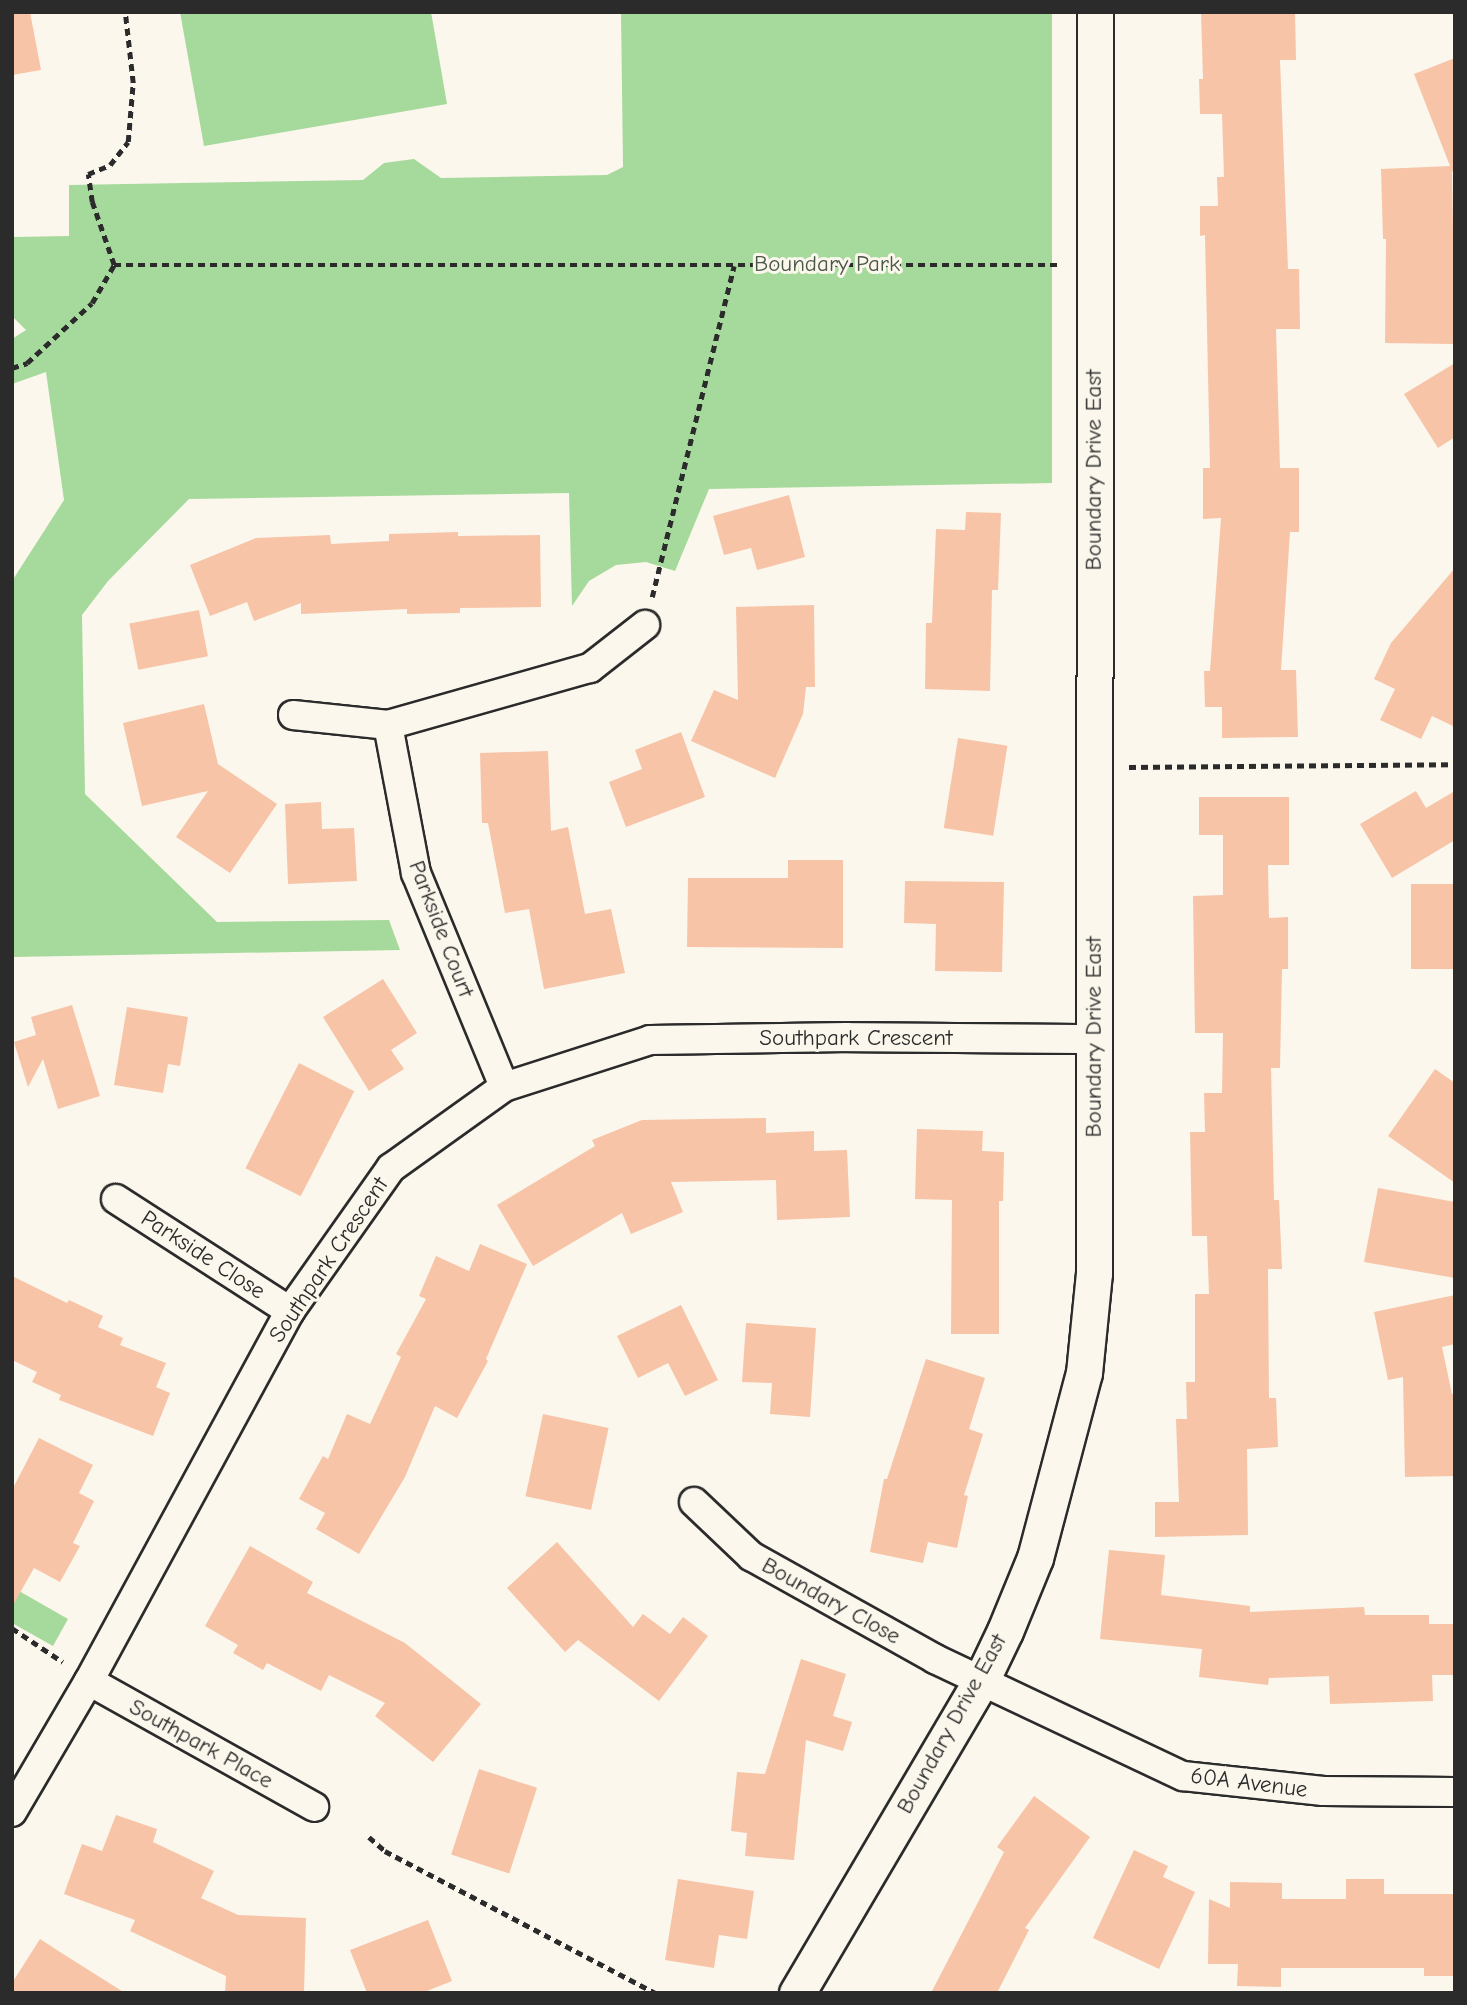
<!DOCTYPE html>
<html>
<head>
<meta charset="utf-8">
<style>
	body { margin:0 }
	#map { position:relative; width:1467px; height:2005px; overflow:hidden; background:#fbf7ec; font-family:"Comic Neue",sans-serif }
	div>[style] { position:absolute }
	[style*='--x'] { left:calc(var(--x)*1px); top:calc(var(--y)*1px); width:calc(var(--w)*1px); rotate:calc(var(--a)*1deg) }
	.green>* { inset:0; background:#a6d99c }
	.building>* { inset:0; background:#f7c4a8; transform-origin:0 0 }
	.path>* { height:4.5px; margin-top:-2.25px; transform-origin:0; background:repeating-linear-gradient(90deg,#2b2b2b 0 7px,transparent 0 12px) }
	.roads { filter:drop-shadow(2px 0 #2b2b2b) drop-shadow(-2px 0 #2b2b2b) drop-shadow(0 2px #2b2b2b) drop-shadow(0 -2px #2b2b2b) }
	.minor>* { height:28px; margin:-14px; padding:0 14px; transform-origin:14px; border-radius:14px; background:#fbf7ec }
	.tertiary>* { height:35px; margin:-17.5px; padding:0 17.5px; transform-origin:17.5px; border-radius:17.5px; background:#fbf7ec }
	span { translate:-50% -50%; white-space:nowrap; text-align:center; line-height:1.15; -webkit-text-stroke:6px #fbf7ec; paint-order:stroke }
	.park-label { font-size:23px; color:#4a5647 }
	.street-label { font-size:23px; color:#2b2b2b }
	.frame { position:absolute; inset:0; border:14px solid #2b2b2b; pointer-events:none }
</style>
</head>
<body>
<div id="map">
	<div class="green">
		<div style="clip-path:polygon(180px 12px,431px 12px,447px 104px,204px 146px)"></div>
		<div style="clip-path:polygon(621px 12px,1052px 12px,1052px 483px,709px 489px,675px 571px,646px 562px,616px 565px,589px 581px,572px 606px,569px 493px,189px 499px,108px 581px,82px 615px,85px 794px,217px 922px,389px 920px,400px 950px,12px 957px,12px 581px,64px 500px,46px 372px,12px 384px,12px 339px,26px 330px,12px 316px,12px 237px,69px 236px,69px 185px,363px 180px,384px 163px,414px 159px,441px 178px,607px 175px,623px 167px)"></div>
		<div style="clip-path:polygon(12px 1587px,68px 1619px,53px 1646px,12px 1623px)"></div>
	</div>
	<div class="building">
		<div style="clip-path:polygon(12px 12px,30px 12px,41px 70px,12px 75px)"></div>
		<div style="clip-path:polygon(1201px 12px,1295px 12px,1296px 60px,1280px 60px,1288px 269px,1299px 269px,1300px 329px,1276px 329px,1280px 468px,1299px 468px,1299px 532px,1290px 532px,1281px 670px,1296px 670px,1298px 737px,1222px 738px,1222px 707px,1205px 707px,1204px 671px,1210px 671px,1221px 518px,1203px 519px,1203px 468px,1210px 468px,1205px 235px,1200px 236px,1200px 206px,1218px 206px,1217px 177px,1224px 177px,1222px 114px,1200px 114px,1199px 79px,1203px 79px)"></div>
		<div style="clip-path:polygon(1455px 58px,1455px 173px,1452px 171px,1455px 344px,1385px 343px,1386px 239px,1383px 239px,1381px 169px,1450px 166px,1414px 74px)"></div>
		<div style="clip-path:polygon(1455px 363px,1455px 437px,1438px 448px,1404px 394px)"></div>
		<div style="clip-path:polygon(789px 495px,805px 557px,757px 570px,751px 548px,724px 555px,713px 516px)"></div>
		<div style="clip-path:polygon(966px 512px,1001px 513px,998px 590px,992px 590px,990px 691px,925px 689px,926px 623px,932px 623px,936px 529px,965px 530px)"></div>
		<div style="clip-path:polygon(458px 532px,458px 536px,540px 535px,541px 607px,460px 608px,460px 613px,407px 614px,407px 609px,301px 614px,301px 603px,254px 621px,247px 602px,210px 616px,190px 565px,256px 538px,330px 535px,331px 544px,389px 541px,389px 534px)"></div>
		<div style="clip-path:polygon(1455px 568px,1455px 727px,1432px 716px,1421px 739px,1380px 720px,1395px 689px,1374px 679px,1391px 643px)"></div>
		<div style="clip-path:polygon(814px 605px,815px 687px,806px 687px,803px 714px,775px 778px,691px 741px,714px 690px,738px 700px,736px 607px)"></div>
		<div style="left:199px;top:610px;width:47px;height:71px;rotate:79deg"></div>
		<div style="clip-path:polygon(204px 704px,218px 764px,277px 804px,230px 873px,176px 837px,208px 791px,142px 806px,123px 723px)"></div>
		<div style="clip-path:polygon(681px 732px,705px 797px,626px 827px,609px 782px,642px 769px,635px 750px)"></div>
		<div style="left:958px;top:738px;width:50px;height:91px;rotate:9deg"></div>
		<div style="clip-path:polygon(548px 751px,551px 831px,568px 827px,585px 914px,611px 909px,625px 973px,544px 989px,529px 909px,505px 913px,488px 823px,482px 823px,480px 753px)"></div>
		<div style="clip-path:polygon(1416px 791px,1426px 808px,1455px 791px,1455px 840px,1392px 878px,1360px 824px)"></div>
		<div style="clip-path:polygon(1199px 797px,1289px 797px,1289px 865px,1268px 865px,1269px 918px,1288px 917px,1288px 969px,1282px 969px,1280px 1068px,1271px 1068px,1274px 1200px,1279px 1200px,1282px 1269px,1268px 1269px,1269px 1398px,1276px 1398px,1278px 1447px,1247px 1449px,1248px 1535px,1155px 1537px,1155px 1502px,1179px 1502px,1176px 1419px,1187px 1419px,1186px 1382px,1195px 1382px,1195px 1294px,1209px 1294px,1207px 1236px,1192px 1236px,1190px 1132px,1205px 1132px,1204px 1093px,1222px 1093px,1223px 1033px,1195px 1033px,1193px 896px,1223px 895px,1223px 835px,1199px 835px)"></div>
		<div style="clip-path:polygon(321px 802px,322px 829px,354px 828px,357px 881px,288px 884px,285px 804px)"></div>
		<div style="clip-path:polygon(788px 860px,843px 860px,843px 948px,687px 947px,688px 878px,788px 878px)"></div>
		<div style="clip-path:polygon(905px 881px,1004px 882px,1002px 972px,935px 971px,936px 924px,904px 923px)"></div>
		<div style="left:1455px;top:884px;width:85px;height:44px;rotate:90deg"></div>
		<div style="clip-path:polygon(383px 979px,417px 1033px,391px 1050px,404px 1069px,369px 1091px,323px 1017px)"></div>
		<div style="clip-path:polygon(72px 1005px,100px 1096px,58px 1109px,43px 1059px,28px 1087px,14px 1042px,36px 1035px,31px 1017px)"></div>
		<div style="clip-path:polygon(127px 1007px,188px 1017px,180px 1066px,168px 1064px,163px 1093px,114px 1085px)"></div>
		<div style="left:299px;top:1063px;width:62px;height:118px;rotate:27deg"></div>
		<div style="clip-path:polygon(1435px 1069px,1455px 1083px,1455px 1183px,1388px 1136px)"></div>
		<div style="clip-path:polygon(766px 1118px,766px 1133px,814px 1131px,814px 1151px,847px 1150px,850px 1217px,777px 1220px,776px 1180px,671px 1182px,683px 1212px,631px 1234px,622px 1213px,533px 1266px,497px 1205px,595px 1146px,592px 1140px,642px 1120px)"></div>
		<div style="clip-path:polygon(917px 1129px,983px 1131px,982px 1151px,1004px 1152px,1003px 1201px,999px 1201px,999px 1334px,951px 1334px,952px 1200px,915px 1199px)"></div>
		<div style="clip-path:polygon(1378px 1188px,1455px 1202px,1455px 1278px,1364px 1262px)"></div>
		<div style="clip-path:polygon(480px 1244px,527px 1264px,486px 1359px,488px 1361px,457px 1418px,435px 1406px,405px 1477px,359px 1554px,316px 1529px,325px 1513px,299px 1499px,323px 1456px,328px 1459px,347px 1414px,370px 1424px,401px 1357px,396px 1354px,426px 1299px,419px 1296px,436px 1256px,469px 1271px)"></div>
		<div style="clip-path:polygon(12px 1276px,67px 1303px,69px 1300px,103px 1316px,98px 1327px,123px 1338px,120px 1345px,166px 1363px,156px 1387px,170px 1393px,153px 1436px,59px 1400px,61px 1395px,32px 1382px,37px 1372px,12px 1360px)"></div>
		<div style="clip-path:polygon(1455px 1295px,1455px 1344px,1442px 1347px,1452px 1394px,1455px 1394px,1455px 1476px,1405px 1477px,1403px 1377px,1388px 1380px,1374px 1312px)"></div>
		<div style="clip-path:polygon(681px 1305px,718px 1380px,685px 1396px,668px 1363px,638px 1378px,617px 1336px)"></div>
		<div style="clip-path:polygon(746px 1323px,816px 1328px,810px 1417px,770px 1414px,772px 1383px,742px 1382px)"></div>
		<div style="clip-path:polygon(926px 1359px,985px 1378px,969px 1429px,983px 1434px,964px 1495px,968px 1496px,957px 1548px,928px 1542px,923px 1563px,870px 1552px,884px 1479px,887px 1479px)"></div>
		<div style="left:543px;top:1414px;width:67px;height:84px;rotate:12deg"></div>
		<div style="clip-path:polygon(39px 1438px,93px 1465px,79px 1493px,94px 1501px,73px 1543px,80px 1546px,60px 1582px,34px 1568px,12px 1607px,12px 1490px)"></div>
		<div style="clip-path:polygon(557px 1542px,633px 1627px,643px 1614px,670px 1634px,683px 1617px,708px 1636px,659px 1701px,578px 1640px,565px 1652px,507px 1588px)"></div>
		<div style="clip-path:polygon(250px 1546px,313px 1582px,307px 1593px,405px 1643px,481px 1704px,433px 1762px,375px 1716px,385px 1703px,329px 1675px,321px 1691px,267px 1663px,263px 1670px,233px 1653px,238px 1645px,205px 1626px)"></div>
		<div style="clip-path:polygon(1109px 1550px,1165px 1555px,1161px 1595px,1250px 1606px,1250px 1612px,1364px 1607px,1365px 1615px,1429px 1615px,1429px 1624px,1455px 1624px,1455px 1675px,1432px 1675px,1433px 1701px,1330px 1704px,1329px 1676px,1269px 1678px,1268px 1685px,1199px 1677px,1202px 1649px,1100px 1639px)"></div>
		<div style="clip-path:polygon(801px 1659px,846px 1674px,833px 1716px,852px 1722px,843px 1751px,806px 1740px,794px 1860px,745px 1856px,747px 1833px,731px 1831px,737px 1772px,765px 1774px)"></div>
		<div style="left:479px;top:1769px;width:61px;height:90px;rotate:18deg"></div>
		<div style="clip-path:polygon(1034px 1796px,1090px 1837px,1025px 1928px,1029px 1930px,997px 1993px,931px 1993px,1004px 1852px,997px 1847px)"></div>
		<div style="clip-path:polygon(116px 1815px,157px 1829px,153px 1842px,214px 1871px,201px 1898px,238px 1915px,306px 1918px,304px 1993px,225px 1993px,226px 1976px,130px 1931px,135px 1920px,64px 1894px,82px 1844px,102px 1851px)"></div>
		<div style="clip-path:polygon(1134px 1850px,1168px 1866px,1163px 1877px,1195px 1892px,1159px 1969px,1093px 1938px)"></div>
		<div style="clip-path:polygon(678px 1879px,754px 1891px,747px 1939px,719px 1935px,714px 1968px,665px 1960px)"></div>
		<div style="clip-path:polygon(1346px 1879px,1384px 1879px,1384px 1894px,1455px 1894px,1455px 1976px,1424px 1976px,1424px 1968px,1281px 1968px,1281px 1987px,1237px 1986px,1238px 1964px,1208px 1964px,1209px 1899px,1230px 1908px,1230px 1882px,1282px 1883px,1282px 1899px,1346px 1899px)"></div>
		<div style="clip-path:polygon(428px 1920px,452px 1981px,422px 1993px,367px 1993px,350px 1950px)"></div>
		<div style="clip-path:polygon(40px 1939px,60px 1952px,125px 1993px,12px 1993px,12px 1983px)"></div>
	</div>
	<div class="path">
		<div style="--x:114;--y:265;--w:948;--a:0"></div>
		<div style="--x:12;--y:368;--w:16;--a:-18"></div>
		<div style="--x:27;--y:363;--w:88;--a:-42.7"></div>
		<div style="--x:92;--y:303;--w:44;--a:-59.9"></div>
		<div style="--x:114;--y:265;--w:67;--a:-109.2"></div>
		<div style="--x:92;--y:202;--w:28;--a:-98"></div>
		<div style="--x:88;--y:174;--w:24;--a:-22"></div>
		<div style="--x:110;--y:165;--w:29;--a:-52"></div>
		<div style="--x:128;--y:142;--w:59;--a:-85.2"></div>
		<div style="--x:133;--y:83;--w:71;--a:-96.4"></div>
		<div style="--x:652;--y:597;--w:341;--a:-76.1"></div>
		<div style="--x:1129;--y:767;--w:326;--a:-0.5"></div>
		<div style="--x:12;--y:1628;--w:61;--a:33.7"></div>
		<div style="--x:369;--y:1837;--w:21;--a:41"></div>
		<div style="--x:385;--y:1851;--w:306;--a:27.7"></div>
	</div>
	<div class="roads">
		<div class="minor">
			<div style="--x:293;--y:715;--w:96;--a:6"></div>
			<div style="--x:388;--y:725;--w:210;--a:-15.8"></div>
			<div style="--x:590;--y:668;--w:70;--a:-38"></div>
			<div style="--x:388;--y:725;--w:151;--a:79.3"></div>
			<div style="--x:416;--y:873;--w:231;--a:67.6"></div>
			<div style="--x:116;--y:1199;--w:207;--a:32.8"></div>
			<div style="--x:694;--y:1502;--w:79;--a:43.5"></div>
			<div style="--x:751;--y:1556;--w:211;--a:29.2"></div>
			<div style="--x:935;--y:1659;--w:274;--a:25.3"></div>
			<div style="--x:1183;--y:1776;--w:141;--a:6.1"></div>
			<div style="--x:1323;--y:1791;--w:132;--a:0.4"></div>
			<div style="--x:89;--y:1681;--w:258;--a:29.2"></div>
			<div style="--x:12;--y:1812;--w:152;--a:-59.6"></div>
			<div style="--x:89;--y:1681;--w:421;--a:-61.5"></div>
			<div style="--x:290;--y:1311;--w:175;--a:-54.8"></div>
			<div style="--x:391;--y:1168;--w:139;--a:-35.6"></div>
			<div style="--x:504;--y:1087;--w:153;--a:-17.8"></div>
			<div style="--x:650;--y:1040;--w:197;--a:-0.9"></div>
			<div style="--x:847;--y:1037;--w:248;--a:0.5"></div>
		</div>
		<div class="tertiary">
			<div style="--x:797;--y:1993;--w:362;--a:-59.5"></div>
			<div style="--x:981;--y:1681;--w:55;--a:-64.4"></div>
			<div style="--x:1005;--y:1631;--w:79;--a:-67.7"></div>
			<div style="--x:1035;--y:1558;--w:191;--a:-75.2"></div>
			<div style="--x:1084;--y:1373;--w:100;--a:-84.3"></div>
			<div style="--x:1094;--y:1273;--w:1261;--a:-89.95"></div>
		</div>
	</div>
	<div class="park-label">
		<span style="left:827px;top:264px">Boundary Park</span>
	</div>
	<div class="street-label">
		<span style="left:1094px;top:470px;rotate:-90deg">Boundary Drive East</span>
		<span style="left:441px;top:929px;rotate:69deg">Parkside Court</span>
		<span style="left:1094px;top:1037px;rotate:-90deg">Boundary Drive East</span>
		<span style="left:856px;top:1038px">Southpark Crescent</span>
		<span style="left:203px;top:1255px;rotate:33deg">Parkside Close</span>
		<span style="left:329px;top:1260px;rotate:-56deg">Southpark Crescent</span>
		<span style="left:831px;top:1601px;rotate:29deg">Boundary Close</span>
		<span style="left:952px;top:1724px;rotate:-61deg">Boundary Drive East</span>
		<span style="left:201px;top:1744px;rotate:29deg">Southpark Place</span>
		<span style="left:1249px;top:1783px;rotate:7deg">60A Avenue</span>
	</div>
	<div class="frame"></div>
</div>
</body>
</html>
